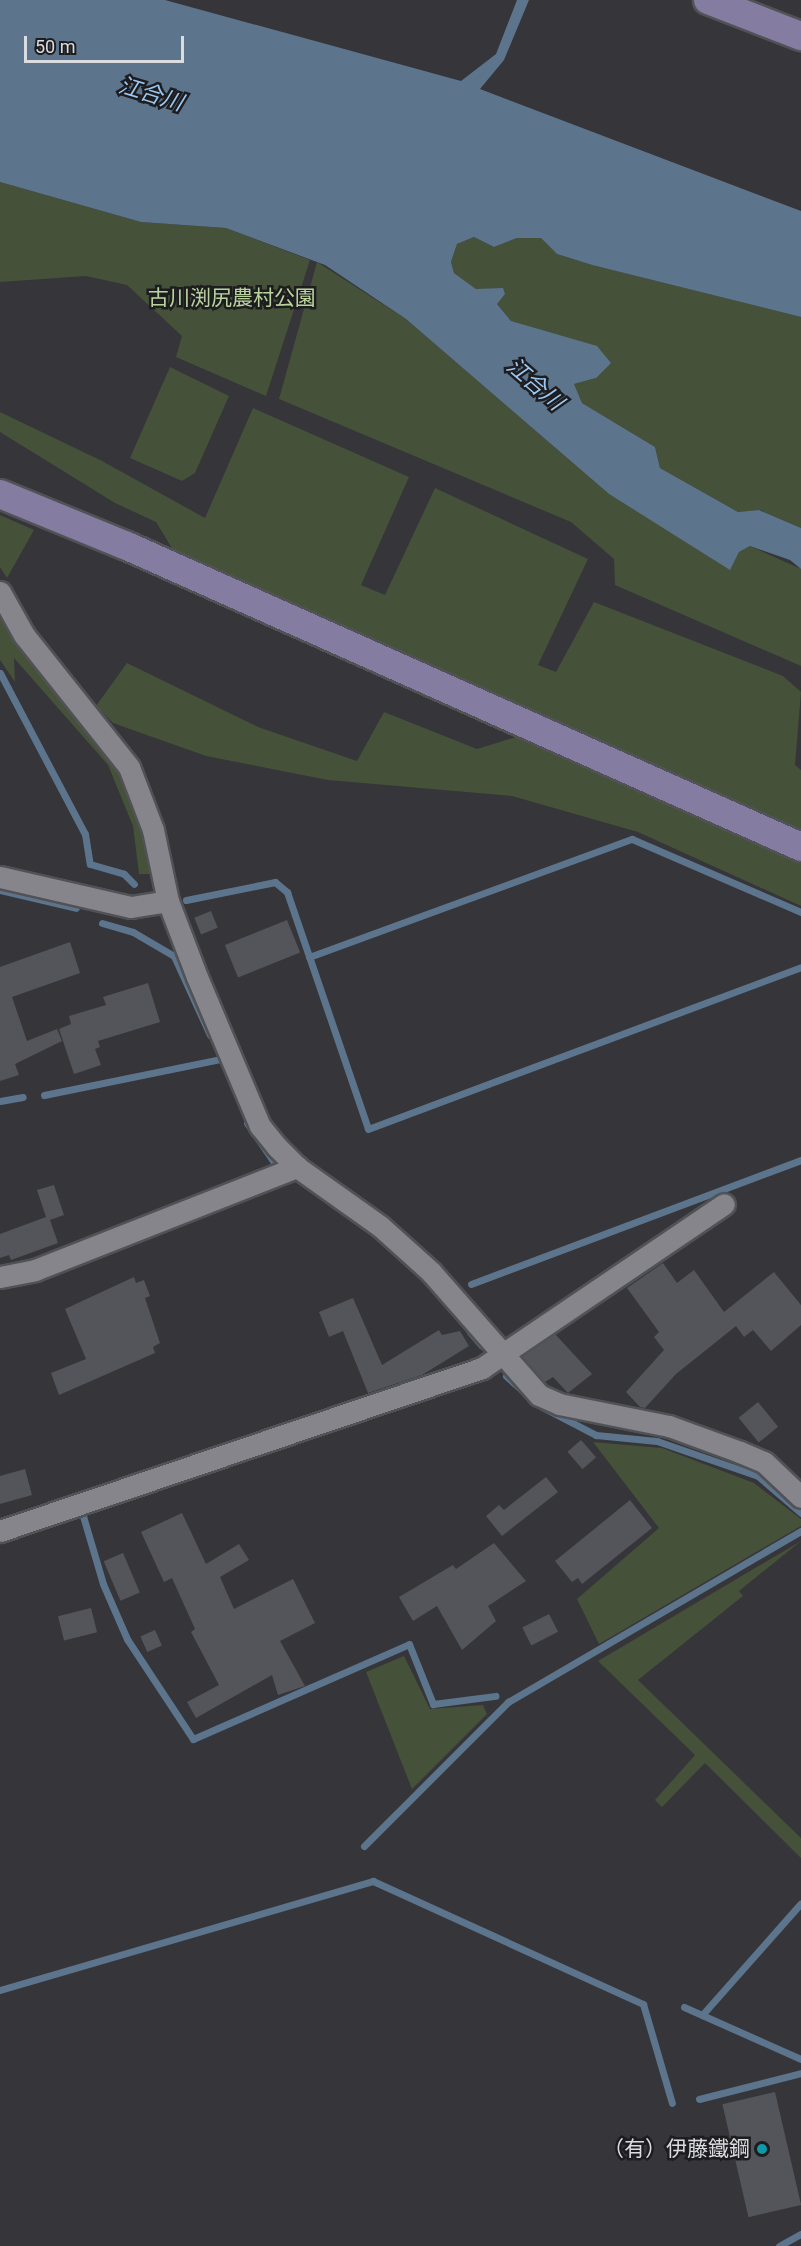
<!DOCTYPE html>
<html>
<head>
<meta charset="utf-8">
<style>
	body { margin:0 }
	#map { position:relative; width:801px; height:2246px; overflow:hidden; background:#35353a; font-family:Roboto,"Noto Sans JP",sans-serif }
	div>[style] { position:absolute }
	[style*='--x'] { left:calc(var(--x)*1px); top:calc(var(--y)*1px); width:calc(var(--w)*1px); rotate:calc(var(--a)*1deg) }
	.green>* { inset:0; background:#455139 }
	.water>* { inset:0; background:#5c748c }
	.stream>* { height:7px; margin:-3.5px; padding:0 3.5px; transform-origin:3.5px; border-radius:3.5px; background:#5c748c }
	.building>* { inset:0; background:#54555a; transform-origin:0 0 }
	.roads { filter:drop-shadow(2px 0 #515256) drop-shadow(-2px 0 #515256) drop-shadow(0 2px #515256) drop-shadow(0 -2px #515256) }
	.street>* { height:21px; margin:-10.5px; padding:0 10.5px; transform-origin:10.5px; border-radius:10.5px; background:#85858b }
	.secondary>* { height:28px; margin:-14px; padding:0 14px; transform-origin:14px; border-radius:14px; background:#857da1 }
	.dots>* { width:16px; height:16px; translate:-50% -50%; box-sizing:border-box; border:3px solid #1d1d1f; border-radius:50% }
	span { translate:-50% -50%; white-space:nowrap; text-align:center; line-height:1.15; -webkit-text-stroke:5px #1d1d1f; paint-order:stroke }
	.park-label { font-size:21px; color:#bad39e }
	.poi-label { font-size:21px; color:#dbdcdf }
	.right { translate:-100% -50%; text-align:right }
	.water-label { font-size:22px; color:#9cc8f3; font-style:italic }
	.scale { position:absolute; left:24px; top:36px; width:160px; height:27px; box-sizing:border-box; border:3px solid #dbdcdf; border-top:0; padding-left:8px; font-size:18px; line-height:21px; white-space:nowrap; color:#dbdcdf; -webkit-text-stroke:4px #1d1d1f; paint-order:stroke }
</style>
</head>
<body>
<div id="map">
	<div class="green">
		<div style="clip-path:polygon(0 182px,141px 222px,226px 228px,310px 260px,266px 396px,176px 357px,182px 336px,127px 285px,86px 276px,0 282px)"></div>
		<div style="clip-path:polygon(474px 237px,494px 247px,517px 238px,541px 238px,557px 254px,592px 265px,801px 317px,801px 528px,760px 510px,738px 512px,660px 468px,655px 447px,582px 403px,574px 384px,596px 378px,511px 321px,497px 304px,501px 296px,476px 289px,454px 273px,451px 262px,457px 244px)"></div>
		<div style="clip-path:polygon(317px 262px,406px 319px,609px 494px,730px 569px,739px 552px,750px 546px,801px 569px,801px 666px,615px 585px,614px 559px,571px 522px,279px 399px)"></div>
		<div style="clip-path:polygon(170px 367px,229px 396px,195px 473px,182px 481px,130px 458px)"></div>
		<div style="clip-path:polygon(253px 408px,409px 477px,361px 585px,385px 595px,435px 488px,588px 559px,538px 665px,556px 672px,594px 602px,783px 676px,801px 692px,795px 765px,801px 770px,801px 832px,173px 550px,156px 522px,115px 503px,0 432px,0 412px,102px 461px,205px 518px)"></div>
		<div style="clip-path:polygon(0 515px,34px 530px,7px 578px,0 567px)"></div>
		<div style="clip-path:polygon(0 611px,113px 753px,141px 823px,150px 874px,139px 874px,133px 826px,108px 765px,14px 658px,15px 682px,0 660px)"></div>
		<div style="clip-path:polygon(127px 663px,258px 727px,357px 761px,384px 712px,477px 749px,516px 737px,801px 863px,801px 906px,638px 832px,512px 796px,328px 780px,206px 756px,113px 723px,96px 706px)"></div>
		<div style="clip-path:polygon(593px 1442px,662px 1448px,754px 1483px,801px 1519px,801px 1526px,599px 1644px,577px 1599px,659px 1528px)"></div>
		<div style="clip-path:polygon(801px 1541px,739px 1591px,743px 1596px,638px 1680px,801px 1838px,801px 1858px,705px 1763px,662px 1807px,655px 1800px,695px 1755px,598px 1661px)"></div>
		<div style="clip-path:polygon(404px 1656px,430px 1709px,483px 1705px,487px 1714px,412px 1789px,366px 1672px)"></div>
	</div>
	<div class="water">
		<div style="clip-path:polygon(0 0,165px 0,461px 81px,496px 54px,517px 0,529px 0,504px 60px,480px 89px,801px 211px,801px 317px,592px 265px,557px 254px,541px 238px,517px 238px,494px 247px,474px 237px,457px 244px,451px 262px,454px 273px,476px 289px,503px 288px,505px 294px,497px 304px,511px 321px,597px 346px,611px 363px,596px 378px,574px 384px,582px 403px,655px 447px,660px 468px,738px 512px,759px 510px,801px 528px,801px 569px,790px 560px,750px 546px,739px 552px,730px 570px,609px 494px,406px 319px,325px 265px,226px 228px,141px 222px,0 182px)"></div>
	</div>
	<div class="stream">
		<div style="--x:0;--y:673;--w:182;--a:62.2"></div>
		<div style="--x:85;--y:834;--w:30;--a:81"></div>
		<div style="--x:90;--y:864;--w:35;--a:16"></div>
		<div style="--x:124;--y:874;--w:14;--a:45"></div>
		<div style="--x:0;--y:890;--w:78;--a:13.3"></div>
		<div style="--x:186;--y:900;--w:91;--a:-11.4"></div>
		<div style="--x:275;--y:882;--w:16;--a:40"></div>
		<div style="--x:287;--y:892;--w:250;--a:71.1"></div>
		<div style="--x:368;--y:1129;--w:462;--a:-20.5"></div>
		<div style="--x:102;--y:923;--w:32;--a:16"></div>
		<div style="--x:133;--y:932;--w:48;--a:30.3"></div>
		<div style="--x:174;--y:956;--w:87;--a:65.5"></div>
		<div style="--x:309;--y:957;--w:344;--a:-20.1"></div>
		<div style="--x:632;--y:839;--w:184;--a:23.4"></div>
		<div style="--x:44;--y:1095;--w:181;--a:-11.5"></div>
		<div style="--x:0;--y:1101;--w:23;--a:-10"></div>
		<div style="--x:247;--y:1123;--w:51;--a:55.4"></div>
		<div style="--x:471;--y:1284;--w:353;--a:-20.6"></div>
		<div style="--x:470;--y:1332;--w:18;--a:49"></div>
		<div style="--x:506;--y:1376;--w:31;--a:42"></div>
		<div style="--x:542;--y:1407;--w:61;--a:27.4"></div>
		<div style="--x:596;--y:1435;--w:61;--a:5.6"></div>
		<div style="--x:657;--y:1441;--w:107;--a:19.1"></div>
		<div style="--x:758;--y:1476;--w:57;--a:40.7"></div>
		<div style="--x:83;--y:1516;--w:71;--a:73.6"></div>
		<div style="--x:103;--y:1584;--w:60;--a:66.4"></div>
		<div style="--x:127;--y:1639;--w:120;--a:56.6"></div>
		<div style="--x:193;--y:1739;--w:236;--a:-23.7"></div>
		<div style="--x:409;--y:1644;--w:65;--a:68.2"></div>
		<div style="--x:433;--y:1704;--w:63;--a:-7.4"></div>
		<div style="--x:364;--y:1846;--w:204;--a:-45"></div>
		<div style="--x:508;--y:1702;--w:339;--a:-30.3"></div>
		<div style="--x:0;--y:1990;--w:389;--a:-16.3"></div>
		<div style="--x:373;--y:1881;--w:297;--a:24.5"></div>
		<div style="--x:643;--y:2004;--w:103;--a:73.7"></div>
		<div style="--x:684;--y:2007;--w:128;--a:24"></div>
		<div style="--x:702;--y:2015;--w:149;--a:-48.5"></div>
		<div style="--x:699;--y:2099;--w:105;--a:-14.3"></div>
		<div style="--x:779;--y:2246;--w:25;--a:-29"></div>
	</div>
	<div class="building">
		<div style="left:211px;top:911px;width:18px;height:18px;rotate:68deg"></div>
		<div style="left:287px;top:920px;width:35px;height:67px;rotate:68deg"></div>
		<div style="clip-path:polygon(70px 942px,80px 973px,12px 997px,27px 1041px,57px 1029px,62px 1041px,15px 1064px,19px 1075px,0 1081px,0 967px)"></div>
		<div style="clip-path:polygon(148px 983px,160px 1022px,98px 1041px,100px 1047px,95px 1049px,101px 1065px,74px 1074px,59px 1029px,71px 1024px,69px 1016px,106px 1005px,103px 997px)"></div>
		<div style="clip-path:polygon(54px 1185px,64px 1215px,50px 1220px,58px 1243px,11px 1260px,9px 1255px,0 1258px,0 1234px,46px 1217px,37px 1190px)"></div>
		<div style="clip-path:polygon(663px 1263px,677px 1283px,694px 1270px,724px 1312px,774px 1272px,801px 1305px,801px 1325px,771px 1351px,753px 1330px,744px 1337px,736px 1326px,676px 1374px,645px 1408px,640px 1407px,626px 1392px,664px 1350px,654px 1337px,659px 1332px,627px 1288px)"></div>
		<div style="clip-path:polygon(134px 1277px,136px 1283px,144px 1280px,150px 1296px,145px 1298px,160px 1343px,153px 1347px,155px 1353px,59px 1395px,51px 1373px,86px 1359px,65px 1309px)"></div>
		<div style="clip-path:polygon(353px 1298px,382px 1365px,439px 1330px,442px 1335px,460px 1331px,469px 1346px,422px 1375px,368px 1393px,343px 1331px,329px 1337px,319px 1312px)"></div>
		<div style="clip-path:polygon(555px 1334px,592px 1374px,568px 1393px,553px 1377px,545px 1382px,522px 1356px)"></div>
		<div style="left:758px;top:1402px;width:32px;height:25px;rotate:51deg"></div>
		<div style="left:581px;top:1440px;width:23px;height:18px;rotate:49deg"></div>
		<div style="clip-path:polygon(25px 1469px,32px 1495px,0 1504px,0 1476px)"></div>
		<div style="clip-path:polygon(546px 1477px,558px 1492px,502px 1536px,486px 1516px,499px 1505px,504px 1510px)"></div>
		<div style="clip-path:polygon(630px 1500px,652px 1528px,582px 1584px,578px 1578px,572px 1582px,555px 1561px)"></div>
		<div style="clip-path:polygon(182px 1513px,206px 1564px,239px 1544px,249px 1560px,220px 1577px,234px 1609px,293px 1579px,315px 1623px,280px 1641px,305px 1686px,278px 1695px,272px 1675px,196px 1718px,187px 1702px,219px 1685px,191px 1632px,195px 1629px,172px 1578px,164px 1582px,141px 1532px)"></div>
		<div style="clip-path:polygon(494px 1543px,526px 1581px,488px 1606px,496px 1621px,462px 1650px,437px 1606px,413px 1621px,399px 1597px,453px 1565px,456px 1569px)"></div>
		<div style="left:123px;top:1553px;width:43px;height:21px;rotate:67deg"></div>
		<div style="left:91px;top:1608px;width:25px;height:34px;rotate:76deg"></div>
		<div style="left:549px;top:1614px;width:20px;height:30px;rotate:63deg"></div>
		<div style="left:155px;top:1630px;width:17px;height:16px;rotate:66deg"></div>
		<div style="left:775px;top:2092px;width:116px;height:54px;rotate:77deg"></div>
	</div>
	<div class="roads">
		<div class="street">
			<div style="--x:0;--y:592;--w:49;--a:60.8"></div>
			<div style="--x:24;--y:635;--w:169;--a:51.5"></div>
			<div style="--x:129;--y:767;--w:67;--a:69.1"></div>
			<div style="--x:153;--y:830;--w:73;--a:78.1"></div>
			<div style="--x:168;--y:901;--w:81;--a:69.1"></div>
			<div style="--x:197;--y:977;--w:162;--a:67.1"></div>
			<div style="--x:260;--y:1126;--w:27;--a:51"></div>
			<div style="--x:277;--y:1147;--w:28;--a:45"></div>
			<div style="--x:297;--y:1167;--w:102;--a:35.4"></div>
			<div style="--x:380;--y:1226;--w:69;--a:42"></div>
			<div style="--x:431;--y:1272;--w:164;--a:48.7"></div>
			<div style="--x:539;--y:1395;--w:22;--a:24"></div>
			<div style="--x:559;--y:1404;--w:112;--a:11.3"></div>
			<div style="--x:669;--y:1426;--w:76;--a:20.1"></div>
			<div style="--x:740;--y:1452;--w:26;--a:23"></div>
			<div style="--x:764;--y:1462;--w:51;--a:43.4"></div>
			<div style="--x:0;--y:877;--w:134;--a:12.9"></div>
			<div style="--x:131;--y:907;--w:37;--a:-9"></div>
			<div style="--x:0;--y:1277;--w:36;--a:-11"></div>
			<div style="--x:35;--y:1270;--w:282;--a:-21.5"></div>
			<div style="--x:0;--y:1531;--w:509;--a:-18.68"></div>
			<div style="--x:482;--y:1368;--w:292;--a:-34.1"></div>
		</div>
		<div class="secondary">
			<div style="--x:708;--y:0;--w:100;--a:21.2"></div>
			<div style="--x:0;--y:494;--w:137;--a:22.3"></div>
			<div style="--x:127;--y:546;--w:738;--a:24.06"></div>
		</div>
	</div>
	<div class="dots">
		<div style="left:762px;top:2149px;background:#0f9aa8"></div>
	</div>
	<div class="park-label">
		<span style="left:232px;top:298px">古川渕尻農村公園</span>
	</div>
	<div class="poi-label">
		<span class="right" style="left:750px;top:2149px">（有）伊藤鐵鋼</span>
	</div>
	<div class="water-label">
		<span style="left:151px;top:94px;rotate:17deg">江合川</span>
		<span style="left:535px;top:384px;rotate:41deg">江合川</span>
	</div>
	<div class="scale">50 m</div>
</div>
</body>
</html>
